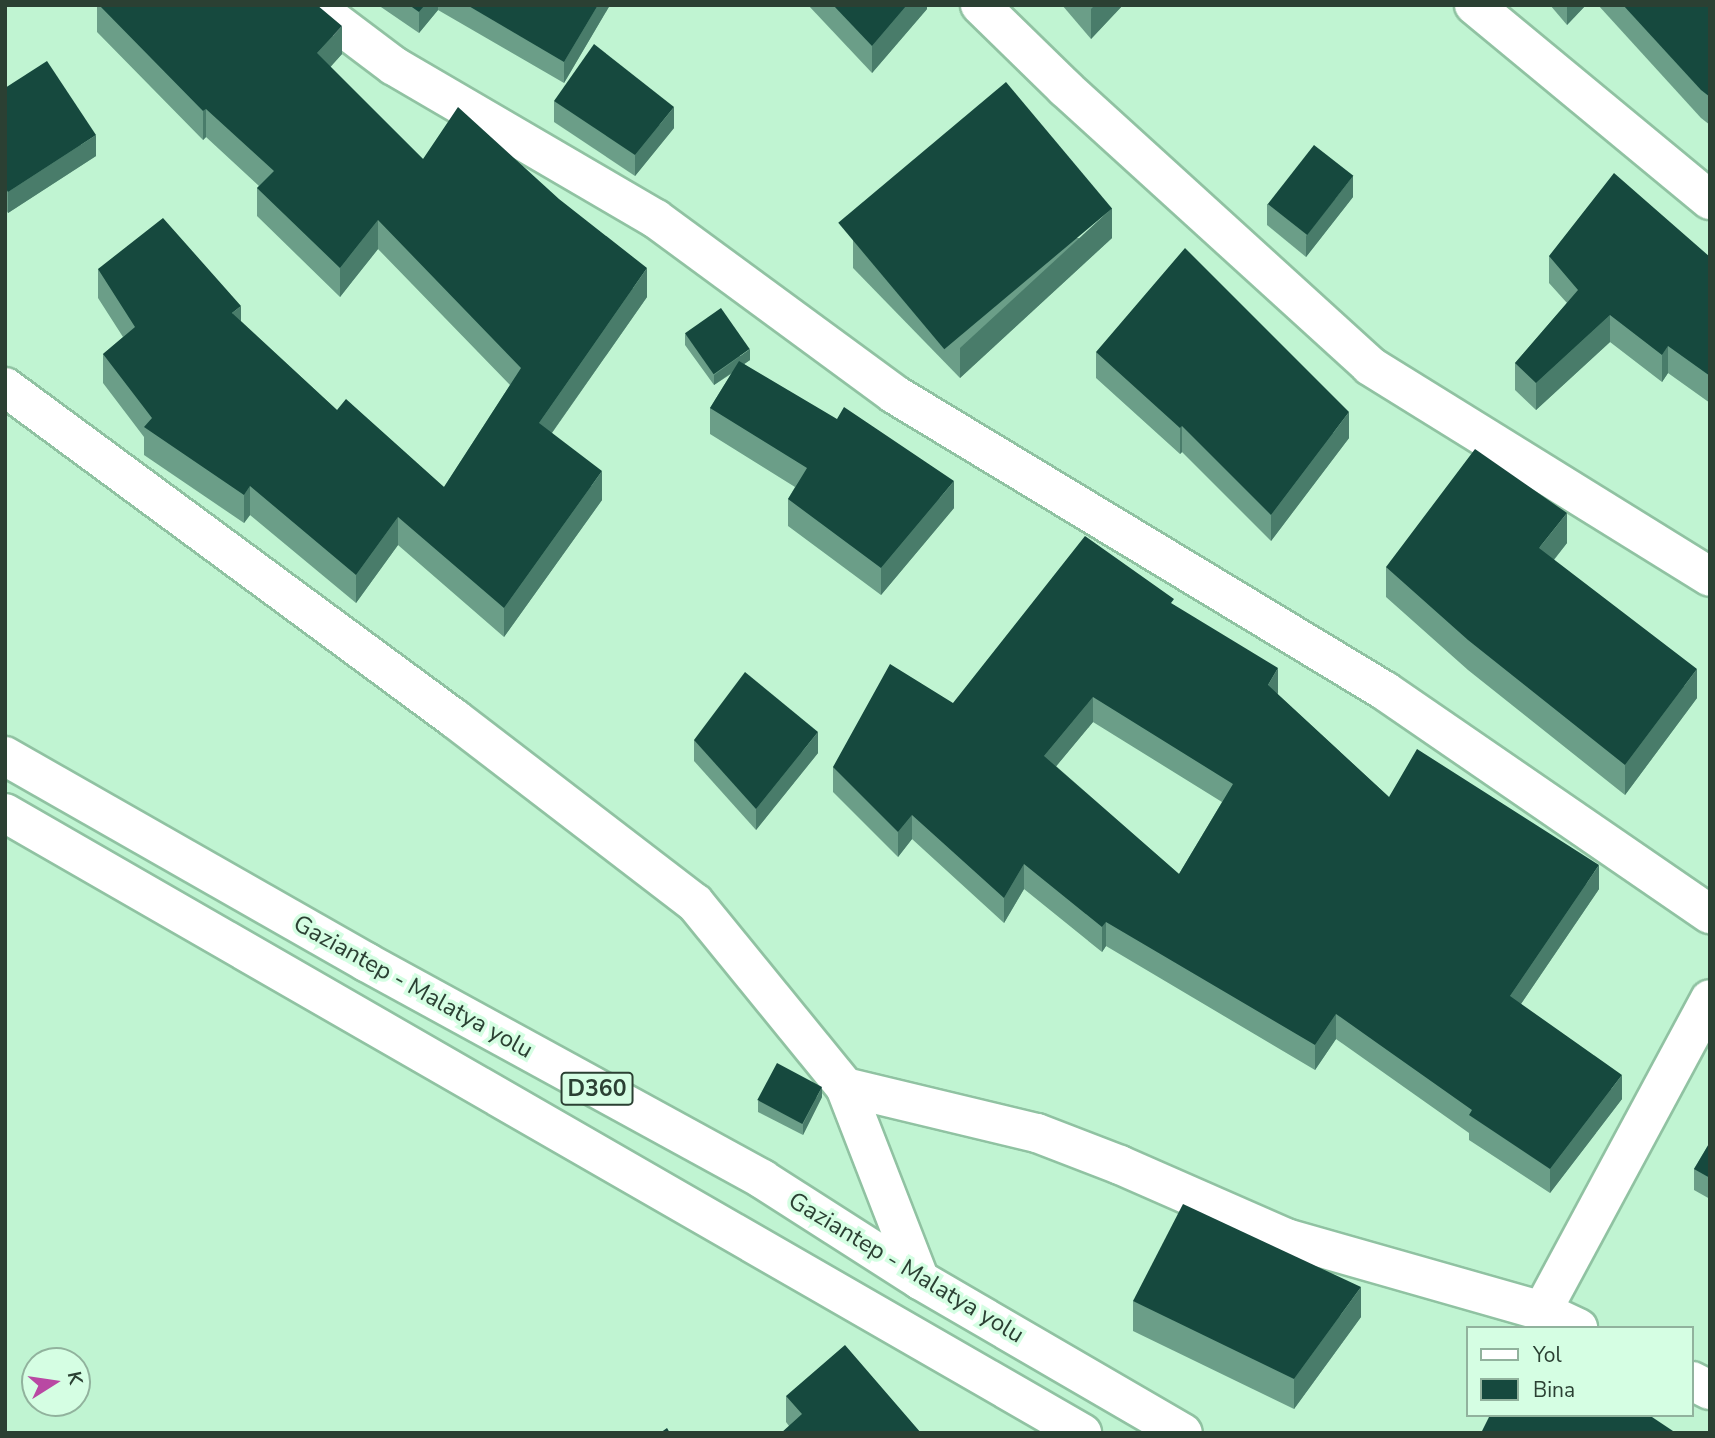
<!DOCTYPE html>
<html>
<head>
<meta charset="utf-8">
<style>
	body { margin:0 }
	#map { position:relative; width:1715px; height:1438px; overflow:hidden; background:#c0f4d2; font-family:"Nunito Sans",sans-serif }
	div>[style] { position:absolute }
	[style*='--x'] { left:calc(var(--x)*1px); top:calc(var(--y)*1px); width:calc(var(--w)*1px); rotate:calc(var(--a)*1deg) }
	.roads { filter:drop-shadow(2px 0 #90c2a2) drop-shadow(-2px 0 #90c2a2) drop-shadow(0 2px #90c2a2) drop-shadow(0 -2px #90c2a2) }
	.minor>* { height:38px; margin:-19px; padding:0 19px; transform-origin:19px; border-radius:19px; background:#fff }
	.trunk>* { height:38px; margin:-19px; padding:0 19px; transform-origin:19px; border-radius:19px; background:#fff }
	.wall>* { inset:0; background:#6b9e88 }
	.shaded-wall>* { inset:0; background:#497c6a }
	.building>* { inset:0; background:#16493e; transform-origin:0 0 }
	span { translate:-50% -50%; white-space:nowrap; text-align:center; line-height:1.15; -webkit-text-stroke:7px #d5fee3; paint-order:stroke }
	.shield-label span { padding:2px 5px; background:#d5fee3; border:2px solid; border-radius:5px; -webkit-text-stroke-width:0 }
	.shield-label { font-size:23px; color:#2b4033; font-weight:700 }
	.street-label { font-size:24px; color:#2b4033 }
	.frame { position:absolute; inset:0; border:7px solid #2b4033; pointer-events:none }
	.legend { position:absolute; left:1466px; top:1326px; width:228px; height:91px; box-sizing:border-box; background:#d5fee3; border:2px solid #91b29d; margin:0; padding:9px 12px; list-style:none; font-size:21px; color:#2b4033 }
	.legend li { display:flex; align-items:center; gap:14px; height:35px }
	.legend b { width:35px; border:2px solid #91b29d }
	.north { position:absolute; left:21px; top:1347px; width:70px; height:70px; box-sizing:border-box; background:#d5fee3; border:2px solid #91b29d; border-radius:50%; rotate:78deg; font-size:19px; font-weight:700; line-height:28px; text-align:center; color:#2b4033 }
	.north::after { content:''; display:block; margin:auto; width:24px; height:32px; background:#b948a3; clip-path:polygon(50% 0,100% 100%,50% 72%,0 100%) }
</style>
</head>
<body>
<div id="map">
	<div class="roads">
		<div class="minor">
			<div style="--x:313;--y:5;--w:101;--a:37"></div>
			<div style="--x:394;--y:66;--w:303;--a:30.3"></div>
			<div style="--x:656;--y:219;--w:295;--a:36.3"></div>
			<div style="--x:894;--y:394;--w:574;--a:31.17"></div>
			<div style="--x:1385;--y:691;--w:394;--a:34.5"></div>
			<div style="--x:980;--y:5;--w:119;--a:44.3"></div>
			<div style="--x:1065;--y:88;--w:413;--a:42.3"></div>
			<div style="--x:1370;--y:366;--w:400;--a:31.8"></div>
			<div style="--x:1474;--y:5;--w:306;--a:39.6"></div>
			<div style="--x:5;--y:387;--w:559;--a:36.42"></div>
			<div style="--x:455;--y:719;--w:302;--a:37.5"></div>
			<div style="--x:695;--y:903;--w:237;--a:50.8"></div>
			<div style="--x:845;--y:1087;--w:207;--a:68.8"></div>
			<div style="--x:845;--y:1087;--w:197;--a:13.5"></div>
			<div style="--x:1037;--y:1133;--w:89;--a:21.1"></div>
			<div style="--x:1120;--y:1165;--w:181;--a:23.7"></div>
			<div style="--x:1286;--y:1238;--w:266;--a:15.9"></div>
			<div style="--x:1542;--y:1311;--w:40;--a:25"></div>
			<div style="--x:1542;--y:1311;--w:354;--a:-61.7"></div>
			<div style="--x:1692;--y:1381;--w:20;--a:27"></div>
		</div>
		<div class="trunk">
			<div style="--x:5;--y:756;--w:416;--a:29.7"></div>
			<div style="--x:366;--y:962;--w:452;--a:28.7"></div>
			<div style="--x:762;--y:1179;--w:188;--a:32.6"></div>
			<div style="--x:920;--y:1280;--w:304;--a:30.2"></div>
			<div style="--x:5;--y:813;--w:1243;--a:29.93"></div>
		</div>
	</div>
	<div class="wall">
		<div style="clip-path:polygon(97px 5px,317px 5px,342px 54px,330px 67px,423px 159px,647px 297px,552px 433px,602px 500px,504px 637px,398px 545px,356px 603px,250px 515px,244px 523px,144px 455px,144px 437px,103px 383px,103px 354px,123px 337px,98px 298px,98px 269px,241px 321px,337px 410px,444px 487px,510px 385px,378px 249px,340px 297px,257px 216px,257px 188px,259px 186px,206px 137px,203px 140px,97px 32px)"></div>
		<div style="clip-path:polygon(378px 5px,610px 5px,564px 83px,438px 10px,419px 33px)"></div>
		<div style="clip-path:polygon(808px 5px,927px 5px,927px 9px,872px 73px)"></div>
		<div style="clip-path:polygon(1062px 5px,1123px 5px,1091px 39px)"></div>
		<div style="clip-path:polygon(1550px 5px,1586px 5px,1567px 25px)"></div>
		<div style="clip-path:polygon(1598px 5px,1710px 5px,1710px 125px,1701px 118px)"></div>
		<div style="clip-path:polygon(5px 88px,96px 156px,8px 213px,5px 208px)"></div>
		<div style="clip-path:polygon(554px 101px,674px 128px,635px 176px,554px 122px)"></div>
		<div style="clip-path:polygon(1353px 197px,1306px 257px,1267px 225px,1267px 204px)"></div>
		<div style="clip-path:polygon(853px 238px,1112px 238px,960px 378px,853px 268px)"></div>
		<div style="clip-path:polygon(1549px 256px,1710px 257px,1710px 403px,1668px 373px,1662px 382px,1610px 342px,1536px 410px,1515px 390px,1515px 363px,1567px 303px,1549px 283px)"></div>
		<div style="clip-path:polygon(685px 334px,750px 360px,744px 364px,954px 508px,881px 595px,788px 526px,788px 499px,795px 487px,710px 434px,710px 408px,731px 374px,714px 385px,685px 345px)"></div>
		<div style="clip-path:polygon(1096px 352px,1349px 438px,1271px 541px,1182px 452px,1180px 454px,1096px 378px)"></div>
		<div style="clip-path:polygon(1567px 543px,1554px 560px,1697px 698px,1625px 795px,1468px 670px,1386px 597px,1386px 567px)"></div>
		<div style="clip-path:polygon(evenodd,1174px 605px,1278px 693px,1277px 694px,1389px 797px,1599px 889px,1521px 1004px,1622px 1099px,1550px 1193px,1469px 1140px,1469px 1133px,1336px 1039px,1315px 1070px,1106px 946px,1102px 952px,1024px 889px,1004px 923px,912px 839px,898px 857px,833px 792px,833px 767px,953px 703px,1174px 605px,1093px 722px,1222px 802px,1179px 874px,1056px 766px,1093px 722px)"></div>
		<div style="clip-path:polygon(694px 740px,818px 753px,756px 830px,694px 761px)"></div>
		<div style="clip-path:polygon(822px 1097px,803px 1135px,758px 1112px,758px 1101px)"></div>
		<div style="clip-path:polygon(1710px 1142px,1710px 1199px,1694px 1190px,1694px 1169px)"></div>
		<div style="clip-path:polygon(1133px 1301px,1361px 1317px,1294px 1409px,1133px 1331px)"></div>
		<div style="clip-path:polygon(786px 1396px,921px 1433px,789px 1426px,786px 1422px)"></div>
	</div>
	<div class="shaded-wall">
		<div style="clip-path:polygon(425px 5px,438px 5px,438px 10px,419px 33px,419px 12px)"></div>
		<div style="clip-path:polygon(598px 5px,610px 5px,564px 83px,564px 62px)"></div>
		<div style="clip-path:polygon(907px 5px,927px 5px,927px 9px,872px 73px,872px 46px)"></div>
		<div style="clip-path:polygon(1095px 5px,1123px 5px,1091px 39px,1091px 9px)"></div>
		<div style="clip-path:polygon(1567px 5px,1586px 5px,1567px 25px)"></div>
		<div style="clip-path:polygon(342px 26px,342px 54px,317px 82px,317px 53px)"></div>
		<div style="clip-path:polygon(674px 107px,674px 128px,635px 176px,635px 155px)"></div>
		<div style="clip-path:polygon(206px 109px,206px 137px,203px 140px,203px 111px)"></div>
		<div style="clip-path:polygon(96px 135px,96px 156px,8px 213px,8px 192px)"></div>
		<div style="clip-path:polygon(1353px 176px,1353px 197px,1306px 257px,1306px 236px)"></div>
		<div style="clip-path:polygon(1112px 208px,1112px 238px,960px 378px,960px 348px)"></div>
		<div style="clip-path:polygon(378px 220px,378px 249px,340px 297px,340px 268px)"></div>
		<div style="clip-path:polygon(647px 268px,647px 297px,539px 451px,539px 423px)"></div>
		<div style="clip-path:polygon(241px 306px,241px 335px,232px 313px)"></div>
		<div style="clip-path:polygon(1610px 315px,1610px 342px,1536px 410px,1536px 383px)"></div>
		<div style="clip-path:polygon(1668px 346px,1668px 373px,1662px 382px,1662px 355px)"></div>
		<div style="clip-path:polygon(750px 349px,750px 360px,714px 385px,714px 375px)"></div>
		<div style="clip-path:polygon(1349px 412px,1349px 438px,1271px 541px,1271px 515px)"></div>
		<div style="clip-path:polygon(1182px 426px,1182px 452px,1180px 454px,1180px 428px)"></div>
		<div style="clip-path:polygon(602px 471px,602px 500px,504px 637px,504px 608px)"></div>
		<div style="clip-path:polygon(954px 481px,954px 508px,881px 595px,881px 568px)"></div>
		<div style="clip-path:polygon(250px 486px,250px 515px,244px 523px,244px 495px)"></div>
		<div style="clip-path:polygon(1567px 513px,1567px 543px,1539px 578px,1539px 548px)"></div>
		<div style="clip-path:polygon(398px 517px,398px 545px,356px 603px,356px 575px)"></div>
		<div style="clip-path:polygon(1278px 668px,1278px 693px,1268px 709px,1268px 685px)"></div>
		<div style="clip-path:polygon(1697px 669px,1697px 698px,1625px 795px,1625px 765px)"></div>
		<div style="clip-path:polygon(1093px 697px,1093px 722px,1044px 781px,1044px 756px)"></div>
		<div style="clip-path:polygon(818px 732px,818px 753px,756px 830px,756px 809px)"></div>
		<div style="clip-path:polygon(912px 815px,912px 839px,898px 857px,898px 832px)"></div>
		<div style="clip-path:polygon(1024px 864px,1024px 889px,1004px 923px,1004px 898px)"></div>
		<div style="clip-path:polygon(1599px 865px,1599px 889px,1510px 1020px,1510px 996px)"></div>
		<div style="clip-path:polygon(1106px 922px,1106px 946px,1102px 952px,1102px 927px)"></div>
		<div style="clip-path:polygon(1336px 1014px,1336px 1039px,1315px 1070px,1315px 1045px)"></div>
		<div style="clip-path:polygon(1622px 1075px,1622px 1099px,1550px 1193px,1550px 1169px)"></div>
		<div style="clip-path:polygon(822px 1087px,822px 1097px,803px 1135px,803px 1124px)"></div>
		<div style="clip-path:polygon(1361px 1287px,1361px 1317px,1294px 1409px,1294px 1379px)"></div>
	</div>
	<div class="building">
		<div style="clip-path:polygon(99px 5px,317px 5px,342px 26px,317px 53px,423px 159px,458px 107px,559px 199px,647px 268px,539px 423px,602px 471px,504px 608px,398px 517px,356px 575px,250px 486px,244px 495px,144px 427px,152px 418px,103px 354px,135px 327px,98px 269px,163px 218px,241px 306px,232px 313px,337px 410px,346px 399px,444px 487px,521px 368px,378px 220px,340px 268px,257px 188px,274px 171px,206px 109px,203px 111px)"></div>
		<div style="clip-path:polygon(409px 5px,425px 5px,419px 12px)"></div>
		<div style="clip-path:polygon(467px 5px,598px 5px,564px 62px)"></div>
		<div style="clip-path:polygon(833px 5px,907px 5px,872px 46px)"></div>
		<div style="clip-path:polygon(1623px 5px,1710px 5px,1710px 97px,1701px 90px)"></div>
		<div style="clip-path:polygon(594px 44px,674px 107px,635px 155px,554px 101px)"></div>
		<div style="clip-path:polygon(47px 61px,96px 135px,8px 192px,5px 187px,5px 88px)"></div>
		<div style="left:1006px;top:82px;width:165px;height:219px;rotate:50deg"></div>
		<div style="left:1314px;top:145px;width:50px;height:75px;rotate:38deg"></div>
		<div style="clip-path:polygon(1614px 173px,1710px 257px,1710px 376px,1668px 346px,1662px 355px,1610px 315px,1536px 383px,1515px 363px,1578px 290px,1549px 256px)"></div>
		<div style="clip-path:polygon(1185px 248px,1349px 412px,1271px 515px,1182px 426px,1180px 428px,1096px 352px)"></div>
		<div style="left:721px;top:308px;width:50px;height:44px;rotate:55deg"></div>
		<div style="clip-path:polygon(739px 361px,837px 419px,844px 407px,954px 481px,881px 568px,788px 499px,807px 468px,710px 408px)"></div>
		<div style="clip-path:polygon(1475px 449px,1567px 513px,1539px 548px,1697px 669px,1625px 765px,1468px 640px,1386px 567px)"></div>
		<div style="clip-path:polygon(evenodd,1085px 536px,1174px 599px,1171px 603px,1278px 668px,1268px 685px,1389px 797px,1417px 749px,1599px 865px,1510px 996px,1622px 1075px,1550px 1169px,1469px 1115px,1472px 1110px,1336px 1014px,1315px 1045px,1106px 922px,1102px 927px,1024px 864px,1004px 898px,912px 815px,898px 832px,833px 767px,890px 664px,953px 703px,1085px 536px,1093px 697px,1233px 784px,1179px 874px,1044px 756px,1093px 697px)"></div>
		<div style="clip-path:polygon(745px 672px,818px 732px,756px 809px,694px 740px)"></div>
		<div style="left:777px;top:1063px;width:51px;height:42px;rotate:28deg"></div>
		<div style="clip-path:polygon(1710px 1142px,1710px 1178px,1694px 1169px)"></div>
		<div style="clip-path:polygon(1183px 1204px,1361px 1287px,1294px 1379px,1133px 1301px)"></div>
		<div style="clip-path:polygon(845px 1345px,921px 1433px,781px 1433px,802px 1414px,786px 1396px)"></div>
		<div style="clip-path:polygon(1490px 1415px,1649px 1415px,1676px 1433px,1481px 1433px)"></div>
		<div style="clip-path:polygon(667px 1428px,670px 1433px,660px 1433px)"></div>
	</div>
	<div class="shield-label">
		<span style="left:597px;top:1089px">D360</span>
	</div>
	<div class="street-label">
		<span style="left:413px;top:987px;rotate:29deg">Gaziantep - Malatya yolu</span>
		<span style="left:906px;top:1268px;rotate:31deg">Gaziantep - Malatya yolu</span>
	</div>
	<div class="frame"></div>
	<ul class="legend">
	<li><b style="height:9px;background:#fff"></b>Yol</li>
	<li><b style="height:19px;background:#16493e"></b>Bina</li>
	</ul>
	<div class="north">K</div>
</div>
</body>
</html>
